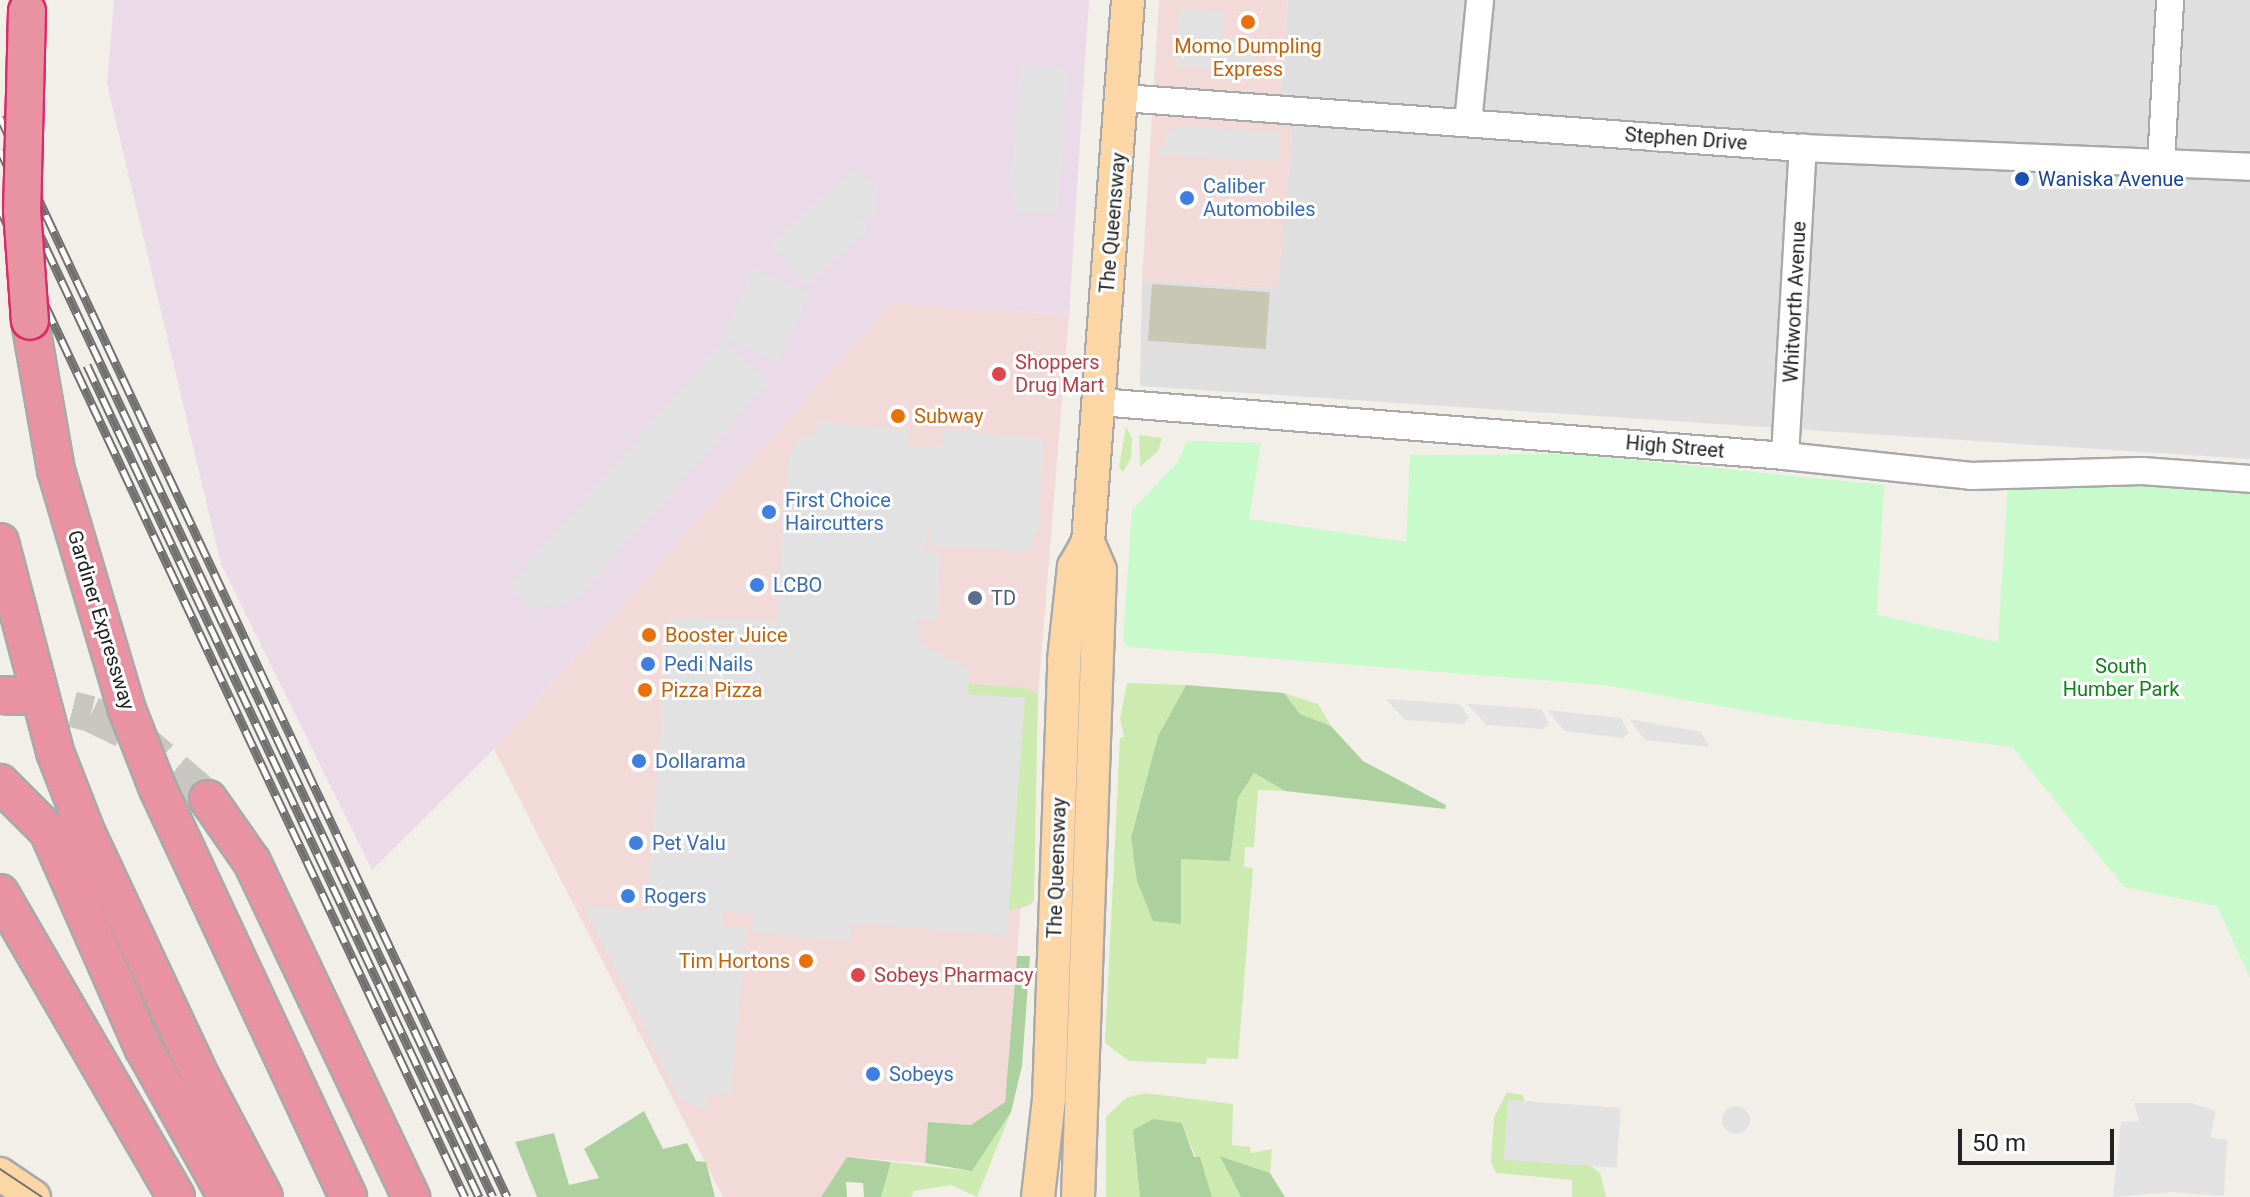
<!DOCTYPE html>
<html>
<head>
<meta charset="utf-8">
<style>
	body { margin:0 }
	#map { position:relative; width:2250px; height:1197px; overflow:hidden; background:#f2efe9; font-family:Roboto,sans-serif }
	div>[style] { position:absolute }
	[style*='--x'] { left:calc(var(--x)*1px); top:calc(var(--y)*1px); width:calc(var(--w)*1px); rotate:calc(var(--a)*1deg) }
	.residential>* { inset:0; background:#e0dfdf }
	.commercial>* { inset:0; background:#f2dad9 }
	.industrial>* { inset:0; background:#ebdbe8 }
	.construction>* { inset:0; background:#c7c7b4; transform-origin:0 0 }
	.grass>* { inset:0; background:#cdebb0 }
	.forest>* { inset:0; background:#add19e }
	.park>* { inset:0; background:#c8facc }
	.parking>* { inset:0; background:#e2e2e2; transform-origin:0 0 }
	.round { border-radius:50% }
	.highway-tunnel>* { height:36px; margin-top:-18px; transform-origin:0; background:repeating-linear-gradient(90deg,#c8c6c1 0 36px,transparent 0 54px) }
	.roads { filter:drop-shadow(2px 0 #a9a9a9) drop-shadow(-2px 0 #a9a9a9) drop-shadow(0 2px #a9a9a9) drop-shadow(0 -2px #a9a9a9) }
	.minor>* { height:26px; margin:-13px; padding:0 13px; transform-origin:13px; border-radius:13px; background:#fff }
	.major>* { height:32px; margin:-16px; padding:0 16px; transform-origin:16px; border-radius:16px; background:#fcd6a4 }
	.highway>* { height:36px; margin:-18px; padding:0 18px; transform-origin:18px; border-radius:18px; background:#e892a2 }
	.tram>* { height:2px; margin:-1px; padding:0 1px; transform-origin:1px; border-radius:1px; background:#707070 }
	.rail>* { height:9px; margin-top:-4.5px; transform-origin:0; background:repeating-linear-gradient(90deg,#fff 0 18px,#707070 0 36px); box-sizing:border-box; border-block:2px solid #707070 }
	.bridges { filter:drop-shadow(2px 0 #dc2a67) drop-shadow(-2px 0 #dc2a67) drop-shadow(0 2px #dc2a67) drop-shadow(0 -2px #dc2a67) }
	.highway-bridge>* { height:36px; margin:-18px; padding:0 18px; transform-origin:18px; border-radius:18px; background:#e892a2 }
	.dots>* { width:22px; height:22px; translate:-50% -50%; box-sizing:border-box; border:4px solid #fff; border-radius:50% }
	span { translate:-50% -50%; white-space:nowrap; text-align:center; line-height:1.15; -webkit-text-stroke:6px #fff; paint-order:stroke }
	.food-label { font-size:20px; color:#c56008 }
	.left { translate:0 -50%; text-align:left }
	.right { translate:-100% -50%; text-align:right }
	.street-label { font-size:20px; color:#222 }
	.transit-label { font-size:20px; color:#164399 }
	.shop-label { font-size:20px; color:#366cbe }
	.health-label { font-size:20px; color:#be3a42 }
	.service-label { font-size:20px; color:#4e5e75 }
	.park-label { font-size:20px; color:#0c8416 }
	.scale { position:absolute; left:1958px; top:1129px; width:156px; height:36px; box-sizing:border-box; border:4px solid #222; border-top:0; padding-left:10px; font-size:24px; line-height:28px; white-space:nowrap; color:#222; -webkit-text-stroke:6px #fff; paint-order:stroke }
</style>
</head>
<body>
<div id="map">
	<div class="residential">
		<div style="clip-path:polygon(1288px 0,2250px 0,2250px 459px,1140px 386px,1142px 280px,1277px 289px,1292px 136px,1281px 90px)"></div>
	</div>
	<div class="commercial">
		<div style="clip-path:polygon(1159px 0,1288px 0,1281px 90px,1292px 136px,1278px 289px,1142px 280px)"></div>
		<div style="clip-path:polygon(891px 302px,1069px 315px,1005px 1102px,971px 1125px,928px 1122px,925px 1163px,847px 1157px,821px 1197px,723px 1197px,494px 749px)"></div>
	</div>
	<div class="industrial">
		<div style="clip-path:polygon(114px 0,1089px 0,1069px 315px,891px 303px,494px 749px,372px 870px,221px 564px,107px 84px)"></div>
	</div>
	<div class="construction">
		<div style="left:1152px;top:284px;width:118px;height:57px;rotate:4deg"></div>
	</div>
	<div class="grass">
		<div style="clip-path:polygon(1126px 427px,1132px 438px,1131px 458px,1123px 472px,1119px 467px)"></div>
		<div style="clip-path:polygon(1139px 435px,1162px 438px,1158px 451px,1140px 467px)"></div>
		<div style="clip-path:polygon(873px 677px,1026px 688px,1038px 694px,1034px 901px,1028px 906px,1001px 912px,1000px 696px,867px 687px)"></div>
		<div style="clip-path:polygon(1127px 683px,1186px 685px,1158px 736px,1131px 836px,1181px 924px,1181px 858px,1230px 860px,1238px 798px,1254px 773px,1285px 791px,1258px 790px,1254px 847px,1245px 847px,1244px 867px,1253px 868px,1238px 1059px,1207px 1058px,1206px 1064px,1129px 1061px,1105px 1043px,1120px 738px,1124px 737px,1120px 719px)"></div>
		<div style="clip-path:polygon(1284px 693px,1318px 704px,1331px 726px,1300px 714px)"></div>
		<div style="clip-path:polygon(1507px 1092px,1523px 1095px,1524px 1101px,1509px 1100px,1600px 1173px,1606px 1197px,1572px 1197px,1572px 1180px,1496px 1173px,1491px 1161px,1494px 1117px)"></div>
		<div style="clip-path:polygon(1145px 1093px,1233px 1104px,1232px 1145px,1250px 1147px,1251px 1153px,1272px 1149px,1270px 1173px,1221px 1156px,1241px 1197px,1212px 1197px,1182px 1123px,1133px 1130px,1140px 1197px,1106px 1197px,1106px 1117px,1126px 1098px)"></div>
		<div style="clip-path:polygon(1011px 1112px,977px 1197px,951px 1185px,914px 1191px,911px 1197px,881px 1197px,891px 1162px,972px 1171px)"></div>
	</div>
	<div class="forest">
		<div style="clip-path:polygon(1186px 685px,1284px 693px,1300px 714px,1331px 726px,1363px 761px,1446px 805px,1445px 809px,1285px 791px,1254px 773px,1238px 798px,1230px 861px,1181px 859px,1181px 924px,1153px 921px,1137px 881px,1131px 837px,1158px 736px)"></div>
		<div style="clip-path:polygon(1017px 956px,1030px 956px,1022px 1066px,1011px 1112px,972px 1171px,925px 1163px,928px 1122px,971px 1125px,1005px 1102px)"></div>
		<div style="clip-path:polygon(644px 1111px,663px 1149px,687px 1143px,696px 1161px,706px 1162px,715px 1197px,537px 1197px,515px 1142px,554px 1133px,569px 1185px,599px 1178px,584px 1149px)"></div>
		<div style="clip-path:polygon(1153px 1119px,1182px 1123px,1194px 1157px,1200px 1157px,1212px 1197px,1140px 1197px,1133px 1130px)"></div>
		<div style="clip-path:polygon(1220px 1156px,1270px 1173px,1285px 1197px,1241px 1197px)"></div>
		<div style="clip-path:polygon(847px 1157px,891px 1162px,881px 1197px,864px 1197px,863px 1183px,846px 1182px,847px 1197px,821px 1197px)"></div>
	</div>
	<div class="park">
		<div style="clip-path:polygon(1187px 441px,1261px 443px,1249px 519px,1406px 542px,1410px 455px,1574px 454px,1884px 485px,1877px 615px,1998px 642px,2008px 483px,2250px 475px,2250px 978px,2217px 906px,2124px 887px,2012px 747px,1785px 718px,1604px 685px,1128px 647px,1123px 641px,1132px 510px,1178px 462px)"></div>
	</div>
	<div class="parking">
		<div style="clip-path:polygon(1180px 8px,1225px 12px,1222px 38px,1257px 42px,1254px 73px,1174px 65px)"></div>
		<div style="clip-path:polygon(1021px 65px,1067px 67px,1058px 213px,1016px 212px,1010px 187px)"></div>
		<div style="clip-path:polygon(1185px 126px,1281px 133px,1278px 161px,1159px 155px,1169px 130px)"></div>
		<div style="clip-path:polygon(857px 165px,877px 186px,874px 215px,859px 217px,869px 228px,808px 285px,771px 245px)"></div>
		<div style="left:754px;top:269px;width:60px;height:75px;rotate:24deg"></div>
		<div style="clip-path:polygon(724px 340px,770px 382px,579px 597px,554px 610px,545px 602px,537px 612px,509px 586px)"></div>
		<div style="clip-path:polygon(817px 421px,910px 430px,909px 446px,942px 447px,943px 429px,1043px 439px,1039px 532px,1034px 533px,1031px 552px,930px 545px,929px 527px,923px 549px,940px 553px,937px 619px,916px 619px,921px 645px,969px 669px,968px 695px,1025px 697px,1007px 936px,852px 922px,850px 941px,752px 932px,753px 914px,723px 911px,722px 927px,746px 928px,731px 1093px,706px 1095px,706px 1111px,680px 1099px,584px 906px,647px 911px,669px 617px,776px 621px,789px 457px,798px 440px,817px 433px)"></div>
		<div style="clip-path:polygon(1386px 699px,1460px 704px,1469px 718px,1462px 724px,1405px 720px)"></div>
		<div style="clip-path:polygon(1467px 704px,1541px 709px,1549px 723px,1543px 729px,1486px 725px)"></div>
		<div style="clip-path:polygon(1547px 710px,1621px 718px,1629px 733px,1623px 738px,1565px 731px)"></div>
		<div style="clip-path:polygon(1629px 719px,1701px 732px,1709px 747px,1645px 740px)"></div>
		<div style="left:1508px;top:1100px;width:113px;height:60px;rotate:4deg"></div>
		<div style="clip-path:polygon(2134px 1103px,2192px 1103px,2216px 1111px,2210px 1137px,2227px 1140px,2224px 1196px,2171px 1192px,2113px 1197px,2121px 1122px,2139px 1121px)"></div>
		<div class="round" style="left:1722px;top:1106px;width:28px;height:28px"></div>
	</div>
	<div class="highway-tunnel">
		<div style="--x:20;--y:696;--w:73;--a:14.2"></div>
		<div style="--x:91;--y:714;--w:48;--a:26"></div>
		<div style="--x:134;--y:735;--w:98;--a:40.9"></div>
	</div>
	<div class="roads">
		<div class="minor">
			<div style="--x:1123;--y:98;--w:682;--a:4.21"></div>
			<div style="--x:1803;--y:148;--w:447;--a:2.4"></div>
			<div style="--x:1468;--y:123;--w:124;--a:-84.4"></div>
			<div style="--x:2161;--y:163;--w:163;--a:-86.8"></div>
			<div style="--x:1099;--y:402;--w:688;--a:4.5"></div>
			<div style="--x:1785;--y:456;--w:187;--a:6.1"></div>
			<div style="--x:1971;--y:476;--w:171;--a:-1.7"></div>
			<div style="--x:2142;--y:471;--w:108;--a:4.2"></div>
			<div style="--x:1785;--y:456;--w:309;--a:-86.7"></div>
		</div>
		<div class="major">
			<div style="--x:0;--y:1174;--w:41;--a:34.1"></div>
			<div style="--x:1038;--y:1197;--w:99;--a:-83.6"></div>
			<div style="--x:1049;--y:1099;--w:439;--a:-88"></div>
			<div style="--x:1064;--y:660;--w:94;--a:-83.9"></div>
			<div style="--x:1074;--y:567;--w:29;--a:-61"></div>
			<div style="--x:1078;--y:1197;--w:627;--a:-87.99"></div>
			<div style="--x:1100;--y:570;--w:30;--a:-113"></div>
			<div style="--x:1088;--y:542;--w:543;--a:-85.78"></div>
		</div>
		<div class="highway">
			<div style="--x:30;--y:321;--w:151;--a:80.1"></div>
			<div style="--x:56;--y:470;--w:247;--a:73.5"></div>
			<div style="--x:126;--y:707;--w:88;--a:68.7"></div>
			<div style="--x:158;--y:789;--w:450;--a:65"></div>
			<div style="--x:0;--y:542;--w:217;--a:75.3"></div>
			<div style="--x:55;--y:752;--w:88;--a:68.7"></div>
			<div style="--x:87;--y:834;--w:271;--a:64.9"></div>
			<div style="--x:202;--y:1079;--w:133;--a:62.3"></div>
			<div style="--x:0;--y:695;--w:20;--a:3"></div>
			<div style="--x:0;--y:783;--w:68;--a:45"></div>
			<div style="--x:48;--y:831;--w:236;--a:66.3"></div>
			<div style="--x:143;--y:1047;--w:172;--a:60.8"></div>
			<div style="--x:208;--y:799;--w:77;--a:55.1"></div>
			<div style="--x:252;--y:862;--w:371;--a:64.6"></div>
			<div style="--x:0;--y:893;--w:351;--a:59.9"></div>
		</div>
	</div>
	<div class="tram">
		<div style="--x:0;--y:1169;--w:50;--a:33.7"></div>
	</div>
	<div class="rail">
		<div style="--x:0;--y:117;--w:1193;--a:64.85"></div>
		<div style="--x:0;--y:150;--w:1157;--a:64.79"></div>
		<div style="--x:0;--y:209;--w:1092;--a:64.8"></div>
		<div style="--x:87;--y:365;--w:920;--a:64.77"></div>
	</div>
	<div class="bridges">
		<div class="highway-bridge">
			<div style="--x:27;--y:11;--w:199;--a:91.4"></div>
			<div style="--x:22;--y:210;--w:111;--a:85.9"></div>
		</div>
	</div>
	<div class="dots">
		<div style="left:1248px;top:22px;background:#e8710a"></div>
		<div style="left:2022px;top:179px;background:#1a4fb4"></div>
		<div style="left:1187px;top:198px;background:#3f7fe0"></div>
		<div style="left:999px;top:374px;background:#e0444e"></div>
		<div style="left:898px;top:416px;background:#e8710a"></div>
		<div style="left:769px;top:512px;background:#3f7fe0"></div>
		<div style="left:757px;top:585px;background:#3f7fe0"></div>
		<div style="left:975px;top:598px;background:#5c6f8a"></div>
		<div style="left:649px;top:635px;background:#e8710a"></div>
		<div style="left:648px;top:664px;background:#3f7fe0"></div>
		<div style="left:645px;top:690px;background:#e8710a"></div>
		<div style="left:639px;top:761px;background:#3f7fe0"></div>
		<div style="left:636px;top:843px;background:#3f7fe0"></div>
		<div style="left:628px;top:896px;background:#3f7fe0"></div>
		<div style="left:806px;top:961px;background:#e8710a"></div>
		<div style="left:858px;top:975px;background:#e0444e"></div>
		<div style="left:873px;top:1074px;background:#3f7fe0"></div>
	</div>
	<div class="food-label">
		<span style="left:1248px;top:58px">Momo Dumpling<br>Express</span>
		<span class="left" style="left:914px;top:416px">Subway</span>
		<span class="left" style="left:665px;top:635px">Booster Juice</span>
		<span class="left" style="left:661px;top:690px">Pizza Pizza</span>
		<span class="right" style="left:790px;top:961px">Tim Hortons</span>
	</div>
	<div class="street-label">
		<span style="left:1686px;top:139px;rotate:4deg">Stephen Drive</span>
		<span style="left:1113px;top:223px;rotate:-85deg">The Queensway</span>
		<span style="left:1795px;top:302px;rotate:-87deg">Whitworth Avenue</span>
		<span style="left:1675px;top:447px;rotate:5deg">High Street</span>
		<span style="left:101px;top:620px;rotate:73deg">Gardiner Expressway</span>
		<span style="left:1057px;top:868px;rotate:-88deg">The Queensway</span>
	</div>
	<div class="transit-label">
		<span class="left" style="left:2038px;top:179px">Waniska Avenue</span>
	</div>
	<div class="shop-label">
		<span class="left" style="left:1203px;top:198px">Caliber<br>Automobiles</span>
		<span class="left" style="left:785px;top:512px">First Choice<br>Haircutters</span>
		<span class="left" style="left:773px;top:585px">LCBO</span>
		<span class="left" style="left:664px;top:664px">Pedi Nails</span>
		<span class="left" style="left:655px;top:761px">Dollarama</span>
		<span class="left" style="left:652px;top:843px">Pet Valu</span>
		<span class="left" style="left:644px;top:896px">Rogers</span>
		<span class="left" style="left:889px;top:1074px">Sobeys</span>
	</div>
	<div class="health-label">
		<span class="left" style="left:1015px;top:374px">Shoppers<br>Drug Mart</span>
		<span class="left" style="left:874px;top:975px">Sobeys Pharmacy</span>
	</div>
	<div class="service-label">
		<span class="left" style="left:991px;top:598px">TD</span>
	</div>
	<div class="park-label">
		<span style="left:2121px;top:678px">South<br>Humber Park</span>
	</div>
	<div class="scale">50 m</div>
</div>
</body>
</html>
